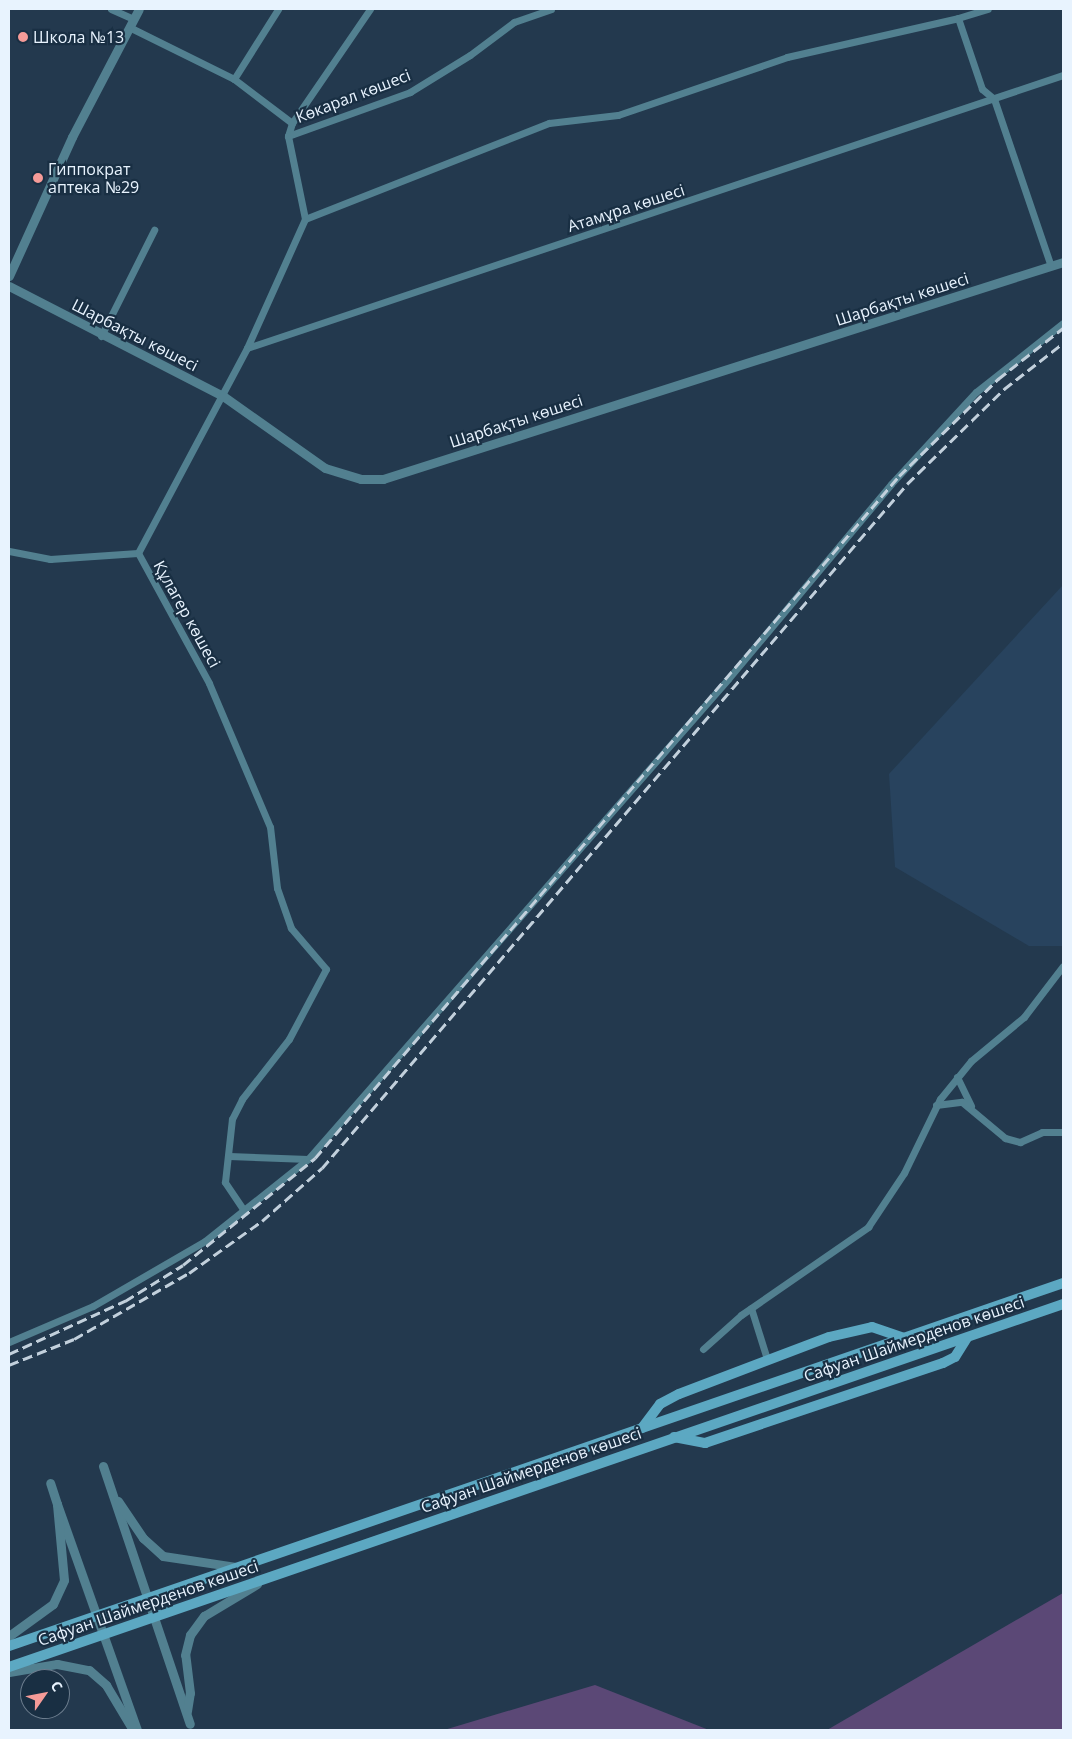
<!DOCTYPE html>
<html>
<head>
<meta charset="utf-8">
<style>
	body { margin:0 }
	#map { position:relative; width:1072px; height:1739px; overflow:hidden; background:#23394e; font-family:"Open Sans",sans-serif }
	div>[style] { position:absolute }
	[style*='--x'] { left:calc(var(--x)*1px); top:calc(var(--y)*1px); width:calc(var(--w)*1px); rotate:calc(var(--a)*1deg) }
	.built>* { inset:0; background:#28435e }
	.green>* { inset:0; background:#5b4876 }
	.minor>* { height:7px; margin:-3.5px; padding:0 3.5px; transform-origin:3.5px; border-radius:3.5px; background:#528090 }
	.tertiary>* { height:9px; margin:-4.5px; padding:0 4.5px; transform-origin:4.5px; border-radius:4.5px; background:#528090 }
	.secondary>* { height:10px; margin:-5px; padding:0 5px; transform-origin:5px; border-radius:5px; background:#5ca8c2 }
	.rail>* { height:2.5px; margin-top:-1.25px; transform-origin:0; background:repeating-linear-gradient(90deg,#c2d0dc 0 10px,transparent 0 15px) }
	.dots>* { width:14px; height:14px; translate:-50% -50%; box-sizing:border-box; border:2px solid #192f43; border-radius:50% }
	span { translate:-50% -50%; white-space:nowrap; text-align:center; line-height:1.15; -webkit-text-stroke:4.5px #192f43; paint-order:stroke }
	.poi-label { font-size:16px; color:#e8f3fe }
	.left { translate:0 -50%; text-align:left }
	.street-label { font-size:16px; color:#e8f3fe }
	.frame { position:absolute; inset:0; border:10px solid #e8f3fe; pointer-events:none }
	.north { position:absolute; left:20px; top:1669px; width:50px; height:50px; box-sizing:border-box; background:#192f43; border:1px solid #6c7d8e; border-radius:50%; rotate:57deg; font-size:14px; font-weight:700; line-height:20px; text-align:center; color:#e8f3fe }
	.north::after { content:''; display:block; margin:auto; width:18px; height:22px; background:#f59b98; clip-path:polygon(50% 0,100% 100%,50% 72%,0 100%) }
</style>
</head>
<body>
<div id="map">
	<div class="built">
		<div style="clip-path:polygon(1063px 585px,1063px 946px,1029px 946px,895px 867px,889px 774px)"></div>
	</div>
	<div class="green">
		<div style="clip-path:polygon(1063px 1593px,1063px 1730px,827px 1730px)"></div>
		<div style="clip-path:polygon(595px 1685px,709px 1730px,444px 1730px)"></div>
	</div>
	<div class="minor">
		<div style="--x:111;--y:9;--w:24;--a:24"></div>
		<div style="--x:958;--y:18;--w:31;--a:-17"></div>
		<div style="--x:129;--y:27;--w:117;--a:26.3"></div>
		<div style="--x:234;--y:79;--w:73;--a:37.2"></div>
		<div style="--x:292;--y:123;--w:14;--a:107"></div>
		<div style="--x:288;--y:136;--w:130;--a:-19.8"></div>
		<div style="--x:410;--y:92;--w:70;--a:-31.7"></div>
		<div style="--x:470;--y:55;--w:55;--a:-36.9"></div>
		<div style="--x:514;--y:22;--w:39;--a:-19"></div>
		<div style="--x:234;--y:79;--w:83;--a:-57.8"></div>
		<div style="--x:292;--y:123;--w:138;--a:-55.6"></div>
		<div style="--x:288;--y:136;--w:85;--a:78.4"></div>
		<div style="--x:101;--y:336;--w:119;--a:-63.4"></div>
		<div style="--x:247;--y:348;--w:141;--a:-65.8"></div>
		<div style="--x:305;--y:219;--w:262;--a:-21.5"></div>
		<div style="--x:549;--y:123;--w:69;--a:-6.6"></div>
		<div style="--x:618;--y:115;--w:179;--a:-18.9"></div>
		<div style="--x:787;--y:57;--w:175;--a:-12.8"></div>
		<div style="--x:958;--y:18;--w:75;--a:71.3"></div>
		<div style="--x:982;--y:89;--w:16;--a:40"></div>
		<div style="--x:994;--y:99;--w:176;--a:71.2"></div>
		<div style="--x:9;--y:551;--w:42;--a:11"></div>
		<div style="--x:50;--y:559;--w:88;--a:-3.9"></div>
		<div style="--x:957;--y:1077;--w:32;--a:64"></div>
		<div style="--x:936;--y:1105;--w:26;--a:-7"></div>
		<div style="--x:962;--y:1102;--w:56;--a:39.9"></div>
		<div style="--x:1005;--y:1138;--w:16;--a:15"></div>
		<div style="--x:1020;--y:1142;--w:24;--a:-24"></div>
		<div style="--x:1042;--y:1132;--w:21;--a:0"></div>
		<div style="--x:229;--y:1156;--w:79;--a:2.2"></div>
		<div style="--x:245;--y:1212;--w:36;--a:-124"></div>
		<div style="--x:225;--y:1182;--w:63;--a:-83.7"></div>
		<div style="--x:232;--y:1119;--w:22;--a:-63"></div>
		<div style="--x:242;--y:1099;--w:76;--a:-51.9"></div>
		<div style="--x:289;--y:1039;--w:79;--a:-62.1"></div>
		<div style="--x:326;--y:969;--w:54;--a:-130.5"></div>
		<div style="--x:291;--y:928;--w:42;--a:-109.3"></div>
		<div style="--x:277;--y:888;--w:61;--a:-96.5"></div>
		<div style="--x:270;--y:827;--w:156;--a:-113"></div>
		<div style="--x:209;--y:683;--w:148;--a:-118.6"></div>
		<div style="--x:138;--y:553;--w:232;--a:-62"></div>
		<div style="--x:247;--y:348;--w:860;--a:-18.5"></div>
		<div style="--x:751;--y:1308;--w:53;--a:72.6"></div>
		<div style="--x:9;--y:1342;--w:91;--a:-23.2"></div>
		<div style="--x:93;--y:1306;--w:129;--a:-30.1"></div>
		<div style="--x:205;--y:1241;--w:132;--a:-38.5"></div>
		<div style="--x:308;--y:1159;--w:638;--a:-48.81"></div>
		<div style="--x:728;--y:679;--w:254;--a:-50.1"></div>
		<div style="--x:891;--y:484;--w:125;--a:-47.3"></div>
		<div style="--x:976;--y:392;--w:111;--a:-38.4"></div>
		<div style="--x:703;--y:1349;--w:51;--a:-41.8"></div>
		<div style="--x:741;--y:1315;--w:155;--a:-34.7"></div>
		<div style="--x:868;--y:1227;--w:65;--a:-56.3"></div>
		<div style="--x:904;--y:1173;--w:82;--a:-64.1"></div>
		<div style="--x:940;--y:1099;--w:49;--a:-50.8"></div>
		<div style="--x:971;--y:1061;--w:69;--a:-39.7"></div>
		<div style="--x:1024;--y:1017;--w:64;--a:-52.6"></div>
	</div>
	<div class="tertiary">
		<div style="--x:9;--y:276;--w:153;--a:-65.6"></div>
		<div style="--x:72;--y:137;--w:144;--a:-62.4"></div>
		<div style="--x:9;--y:286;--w:241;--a:27.2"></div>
		<div style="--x:223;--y:396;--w:125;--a:35.2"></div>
		<div style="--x:325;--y:468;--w:38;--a:17"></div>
		<div style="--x:361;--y:479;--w:22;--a:0"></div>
		<div style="--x:383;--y:479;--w:714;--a:-17.7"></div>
		<div style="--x:103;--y:1466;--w:272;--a:71.4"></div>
		<div style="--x:118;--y:1501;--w:45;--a:56"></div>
		<div style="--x:143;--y:1538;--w:27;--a:42"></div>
		<div style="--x:163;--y:1556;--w:75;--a:8.5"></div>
		<div style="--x:57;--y:1504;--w:240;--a:70.5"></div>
		<div style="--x:9;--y:1636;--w:54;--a:-36"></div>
		<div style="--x:53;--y:1604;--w:26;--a:-65"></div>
		<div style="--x:64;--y:1580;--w:76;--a:-95.3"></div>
		<div style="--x:57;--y:1504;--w:22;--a:-108"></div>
		<div style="--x:9;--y:1672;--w:49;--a:-9.5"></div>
		<div style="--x:57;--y:1664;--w:33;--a:11"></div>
		<div style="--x:89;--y:1670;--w:23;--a:41"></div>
		<div style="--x:106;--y:1685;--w:52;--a:59"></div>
		<div style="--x:187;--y:1711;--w:18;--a:-81"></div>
		<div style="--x:190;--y:1693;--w:38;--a:-97"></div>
		<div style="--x:185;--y:1655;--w:21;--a:-76"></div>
		<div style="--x:190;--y:1635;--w:24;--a:-54"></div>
		<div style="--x:204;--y:1616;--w:62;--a:-31.1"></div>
	</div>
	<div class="secondary">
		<div style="--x:642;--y:1428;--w:30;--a:-53"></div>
		<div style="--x:660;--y:1404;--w:21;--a:-28"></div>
		<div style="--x:679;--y:1394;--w:160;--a:-20.8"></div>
		<div style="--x:829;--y:1337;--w:44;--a:-13.1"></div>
		<div style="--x:872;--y:1327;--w:34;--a:19"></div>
		<div style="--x:674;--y:1437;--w:32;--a:11"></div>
		<div style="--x:705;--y:1443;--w:251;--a:-18.6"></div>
		<div style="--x:943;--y:1363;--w:13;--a:-27"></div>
		<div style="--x:955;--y:1357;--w:22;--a:-58"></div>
		<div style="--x:9;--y:1646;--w:1115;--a:-19"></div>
		<div style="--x:9;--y:1667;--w:1115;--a:-19"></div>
	</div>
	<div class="rail">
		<div style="--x:9;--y:1354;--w:128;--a:-24.6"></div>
		<div style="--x:125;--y:1301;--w:68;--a:-31.8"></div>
		<div style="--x:183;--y:1265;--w:170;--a:-39"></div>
		<div style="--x:315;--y:1158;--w:898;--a:-49.43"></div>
		<div style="--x:899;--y:476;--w:139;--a:-44.4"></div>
		<div style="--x:998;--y:379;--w:83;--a:-38.1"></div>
		<div style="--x:9;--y:1365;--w:70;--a:-21.8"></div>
		<div style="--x:74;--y:1339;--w:133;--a:-29.9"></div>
		<div style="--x:189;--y:1273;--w:90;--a:-35.5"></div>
		<div style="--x:262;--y:1221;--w:80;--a:-41.5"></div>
		<div style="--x:322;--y:1168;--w:900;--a:-49.46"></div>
		<div style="--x:907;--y:484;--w:136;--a:-44.4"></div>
		<div style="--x:1004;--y:389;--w:75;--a:-37.9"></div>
	</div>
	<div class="dots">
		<div style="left:23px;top:37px;background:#f59b98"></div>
		<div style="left:38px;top:178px;background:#f59b98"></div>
	</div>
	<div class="poi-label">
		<span class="left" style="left:33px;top:37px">Школа №13</span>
		<span class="left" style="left:48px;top:178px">Гиппократ<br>аптека №29</span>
	</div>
	<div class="street-label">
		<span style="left:353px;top:96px;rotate:-21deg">Көкарал көшесі</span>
		<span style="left:626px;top:208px;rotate:-18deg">Атамұра көшесі</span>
		<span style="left:902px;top:299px;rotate:-18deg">Шарбақты көшесі</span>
		<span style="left:135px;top:335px;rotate:27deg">Шарбақты көшесі</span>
		<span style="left:516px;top:421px;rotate:-18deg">Шарбақты көшесі</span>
		<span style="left:187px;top:614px;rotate:61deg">Құлагер көшесі</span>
		<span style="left:914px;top:1339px;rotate:-19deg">Сафуан Шаймерденов көшесі</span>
		<span style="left:531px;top:1470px;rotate:-19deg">Сафуан Шаймерденов көшесі</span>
		<span style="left:148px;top:1603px;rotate:-19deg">Сафуан Шаймерденов көшесі</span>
	</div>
	<div class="frame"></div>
	<div class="north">С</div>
</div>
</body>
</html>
